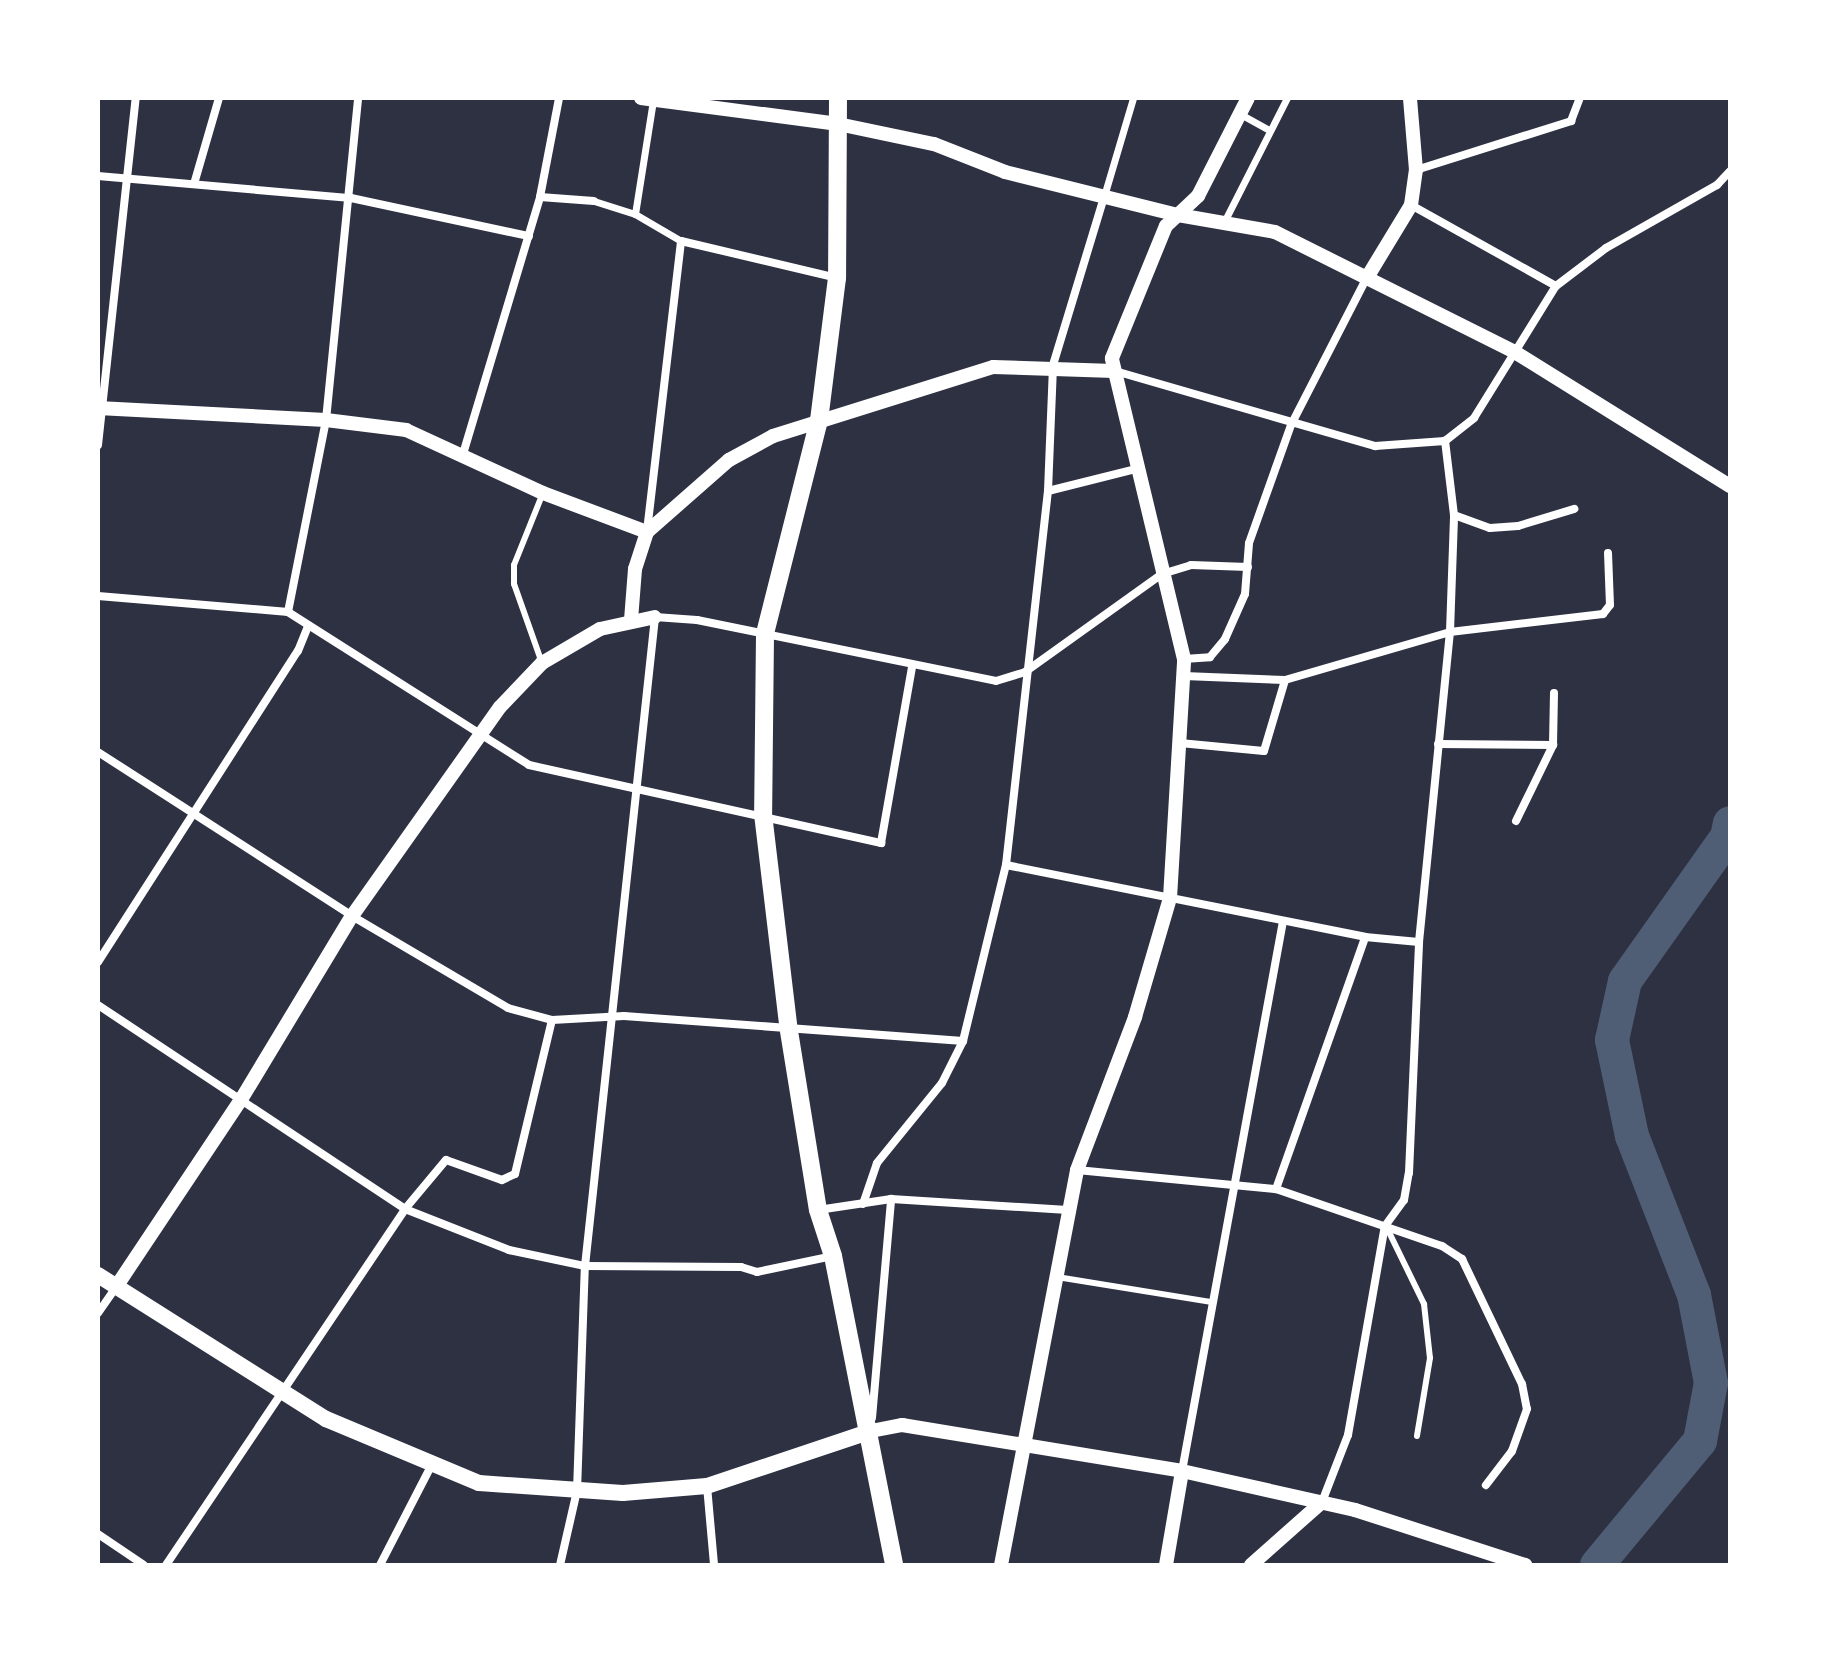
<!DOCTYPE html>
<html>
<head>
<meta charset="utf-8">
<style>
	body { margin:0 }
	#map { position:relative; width:1828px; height:1663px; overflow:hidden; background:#2d3142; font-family:"Alegreya Sans",sans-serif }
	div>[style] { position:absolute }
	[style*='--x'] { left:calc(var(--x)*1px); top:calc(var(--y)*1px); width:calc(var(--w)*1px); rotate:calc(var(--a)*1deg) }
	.river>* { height:34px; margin:-17px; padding:0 17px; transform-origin:17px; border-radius:17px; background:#4f5d75 }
	.service>* { height:6px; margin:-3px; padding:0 3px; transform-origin:3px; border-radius:3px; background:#fff }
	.pedestrian>* { height:7px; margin:-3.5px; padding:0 3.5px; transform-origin:3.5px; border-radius:3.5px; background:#fff }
	.minor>* { height:8px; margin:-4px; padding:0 4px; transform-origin:4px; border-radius:4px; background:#fff }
	.tertiary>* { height:14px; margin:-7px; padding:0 7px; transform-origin:7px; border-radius:7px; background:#fff }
	.secondary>* { height:16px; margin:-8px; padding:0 8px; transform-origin:8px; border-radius:8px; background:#fff }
	.primary>* { height:18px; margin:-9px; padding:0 9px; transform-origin:9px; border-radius:9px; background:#fff }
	span { translate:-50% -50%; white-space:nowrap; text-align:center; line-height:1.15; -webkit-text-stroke:6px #fff; paint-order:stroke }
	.frame { position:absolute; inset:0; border:100px solid #fff; pointer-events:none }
</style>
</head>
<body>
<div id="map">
	<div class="river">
		<div style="--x:1597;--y:1565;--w:161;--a:-50.3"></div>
		<div style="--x:1700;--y:1441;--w:59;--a:-79.3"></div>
		<div style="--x:1711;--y:1383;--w:90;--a:-100.9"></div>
		<div style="--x:1694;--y:1295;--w:171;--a:-111.3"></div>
		<div style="--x:1632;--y:1136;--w:98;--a:-101.8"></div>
		<div style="--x:1612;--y:1040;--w:60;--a:-77.6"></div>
		<div style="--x:1625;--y:981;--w:176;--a:-54.7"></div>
		<div style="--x:1727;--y:837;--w:14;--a:-78"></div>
	</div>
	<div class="service">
		<div style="--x:542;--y:663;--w:84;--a:-109.5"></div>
		<div style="--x:514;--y:584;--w:19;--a:-90"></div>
		<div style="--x:514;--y:565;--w:78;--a:-68.1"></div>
		<div style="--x:1386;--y:1226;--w:87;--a:64"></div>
		<div style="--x:1424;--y:1304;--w:54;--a:83.7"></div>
		<div style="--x:1430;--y:1358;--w:79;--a:99.5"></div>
		<div style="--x:1057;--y:1277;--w:157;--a:9.2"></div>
	</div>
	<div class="pedestrian">
		<div style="--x:1242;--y:115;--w:31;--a:29"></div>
		<div style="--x:1104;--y:196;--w:102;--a:-73.5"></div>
		<div style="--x:594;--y:201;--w:43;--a:17.6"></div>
		<div style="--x:635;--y:214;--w:53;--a:30.4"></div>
		<div style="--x:635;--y:214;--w:115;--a:-81"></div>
		<div style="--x:1224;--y:222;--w:139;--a:-63.1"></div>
	</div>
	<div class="minor">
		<div style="--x:1416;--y:170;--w:163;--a:-17.5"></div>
		<div style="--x:1571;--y:121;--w:25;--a:-69"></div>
		<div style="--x:98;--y:176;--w:254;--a:5"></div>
		<div style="--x:351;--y:198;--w:182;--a:12.1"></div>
		<div style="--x:194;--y:184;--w:90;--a:-73.8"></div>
		<div style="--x:540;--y:197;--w:54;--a:4.2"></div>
		<div style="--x:1411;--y:205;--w:166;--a:29.2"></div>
		<div style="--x:1115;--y:371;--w:271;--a:16.1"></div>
		<div style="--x:1375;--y:446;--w:70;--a:-4.1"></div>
		<div style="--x:1445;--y:441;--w:37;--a:-38"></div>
		<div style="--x:1474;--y:418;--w:155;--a:-58.2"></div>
		<div style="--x:1556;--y:286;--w:63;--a:-37.2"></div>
		<div style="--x:1606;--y:248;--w:128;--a:-29.6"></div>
		<div style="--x:1717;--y:185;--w:19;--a:-47"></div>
		<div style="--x:98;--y:445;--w:349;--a:-83.8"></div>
		<div style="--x:463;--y:454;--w:268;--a:-73.3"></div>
		<div style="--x:540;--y:197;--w:101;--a:-79.1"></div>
		<div style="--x:1048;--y:491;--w:91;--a:-14"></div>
		<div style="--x:1454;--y:515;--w:38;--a:20"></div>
		<div style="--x:1490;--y:528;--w:28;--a:-4"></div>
		<div style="--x:1518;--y:526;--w:59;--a:-16.9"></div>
		<div style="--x:647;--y:531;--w:292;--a:-83.3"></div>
		<div style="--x:681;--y:241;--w:160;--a:13.3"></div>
		<div style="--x:98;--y:596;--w:191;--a:4.8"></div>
		<div style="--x:288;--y:612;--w:285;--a:32.4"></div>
		<div style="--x:529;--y:765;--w:361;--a:12.5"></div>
		<div style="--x:881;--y:843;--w:179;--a:-80"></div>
		<div style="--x:288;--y:612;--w:196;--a:-78.8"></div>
		<div style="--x:326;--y:420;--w:324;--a:-84.3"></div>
		<div style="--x:1184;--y:659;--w:26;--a:-4"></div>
		<div style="--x:1210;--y:657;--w:23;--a:-50"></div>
		<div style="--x:1225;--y:639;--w:49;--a:-66"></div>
		<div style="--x:1245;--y:594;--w:51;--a:-85.5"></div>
		<div style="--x:1249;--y:543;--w:125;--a:-70.4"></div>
		<div style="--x:1291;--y:425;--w:166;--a:-62.8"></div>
		<div style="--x:1184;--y:676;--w:101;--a:2.3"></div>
		<div style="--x:1285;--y:680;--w:172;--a:-16.2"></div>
		<div style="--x:1450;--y:632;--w:154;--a:-6.7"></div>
		<div style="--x:1603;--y:614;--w:11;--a:-52"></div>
		<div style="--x:1610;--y:605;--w:52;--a:-92.2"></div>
		<div style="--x:1180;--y:743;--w:84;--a:5.4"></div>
		<div style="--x:1264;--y:751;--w:74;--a:-73.5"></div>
		<div style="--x:1438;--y:744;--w:115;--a:0.5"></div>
		<div style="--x:98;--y:752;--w:302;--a:32.8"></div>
		<div style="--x:352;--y:916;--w:181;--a:30.5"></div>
		<div style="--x:508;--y:1008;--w:46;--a:15.3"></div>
		<div style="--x:552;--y:1020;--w:72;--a:-3.2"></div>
		<div style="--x:624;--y:1016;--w:340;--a:4.2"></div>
		<div style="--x:1516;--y:821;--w:85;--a:-64"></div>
		<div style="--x:1553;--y:745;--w:52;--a:-88.9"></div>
		<div style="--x:1006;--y:865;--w:366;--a:11.3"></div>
		<div style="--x:1365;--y:937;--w:54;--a:5.3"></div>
		<div style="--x:98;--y:962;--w:370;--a:-57.3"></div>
		<div style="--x:298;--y:651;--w:27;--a:-68"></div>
		<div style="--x:98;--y:1005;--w:369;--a:33.6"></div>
		<div style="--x:405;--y:1209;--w:112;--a:21.5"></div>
		<div style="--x:509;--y:1250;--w:78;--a:11.9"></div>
		<div style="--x:585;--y:1266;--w:156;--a:0.4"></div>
		<div style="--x:741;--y:1267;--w:17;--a:17"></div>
		<div style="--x:757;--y:1272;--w:78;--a:-11.9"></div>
		<div style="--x:1077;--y:1170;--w:200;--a:5.5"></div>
		<div style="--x:1276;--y:1189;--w:176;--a:19"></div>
		<div style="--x:1442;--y:1246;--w:24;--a:33"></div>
		<div style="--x:1462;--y:1259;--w:139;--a:64.4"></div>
		<div style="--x:1522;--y:1384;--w:25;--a:79"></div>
		<div style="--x:1527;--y:1409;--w:45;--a:109.7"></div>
		<div style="--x:1512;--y:1451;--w:43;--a:127.4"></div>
		<div style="--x:1276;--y:1189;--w:267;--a:-70.5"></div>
		<div style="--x:863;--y:1204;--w:43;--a:-71.1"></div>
		<div style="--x:877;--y:1163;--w:103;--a:-50.9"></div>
		<div style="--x:942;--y:1083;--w:47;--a:-63.4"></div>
		<div style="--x:963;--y:1041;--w:181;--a:-76.3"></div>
		<div style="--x:1006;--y:865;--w:376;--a:-83.6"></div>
		<div style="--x:1048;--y:491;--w:126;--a:-87.7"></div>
		<div style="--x:1053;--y:365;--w:176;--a:-73.1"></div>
		<div style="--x:818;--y:1210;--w:74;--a:-8.6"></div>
		<div style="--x:891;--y:1199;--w:177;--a:3.6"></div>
		<div style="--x:98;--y:1313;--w:32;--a:-55"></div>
		<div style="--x:872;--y:1418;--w:220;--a:-85"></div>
		<div style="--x:1182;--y:1471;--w:559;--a:-79.59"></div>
		<div style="--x:707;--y:1486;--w:79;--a:84.9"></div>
		<div style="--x:1322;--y:1502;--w:72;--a:-68.8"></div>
		<div style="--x:1348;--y:1435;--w:212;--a:-80"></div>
		<div style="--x:1385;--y:1226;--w:32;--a:-54"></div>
		<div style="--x:1404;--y:1200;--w:27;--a:-80"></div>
		<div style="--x:1409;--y:1173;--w:231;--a:-87.5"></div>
		<div style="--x:1419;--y:942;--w:312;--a:-84.3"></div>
		<div style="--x:1450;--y:632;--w:117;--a:-88"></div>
		<div style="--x:1454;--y:515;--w:75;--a:-96.9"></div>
		<div style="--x:98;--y:1534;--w:55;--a:34"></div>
		<div style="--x:166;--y:1565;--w:429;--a:-56.1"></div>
		<div style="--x:405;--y:1209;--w:64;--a:-50.1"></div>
		<div style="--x:446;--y:1160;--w:59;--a:19.7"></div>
		<div style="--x:502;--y:1180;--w:14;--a:-25"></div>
		<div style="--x:515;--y:1174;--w:158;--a:-76.5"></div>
		<div style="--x:380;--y:1565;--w:111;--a:-62.7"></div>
		<div style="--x:560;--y:1565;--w:76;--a:-77.1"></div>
		<div style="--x:577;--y:1491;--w:225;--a:-88"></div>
		<div style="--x:585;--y:1266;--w:653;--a:-83.84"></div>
		<div style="--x:655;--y:617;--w:42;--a:4.1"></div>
		<div style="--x:697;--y:620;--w:305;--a:11.5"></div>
		<div style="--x:996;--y:681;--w:30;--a:-17"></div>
		<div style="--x:1025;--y:672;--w:168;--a:-35.6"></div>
		<div style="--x:1162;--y:574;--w:30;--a:-17"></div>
		<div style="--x:1191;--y:565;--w:57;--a:2"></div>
	</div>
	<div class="tertiary">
		<div style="--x:641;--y:98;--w:199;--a:7.5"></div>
		<div style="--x:838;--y:124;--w:98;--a:11.8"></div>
		<div style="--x:934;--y:144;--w:76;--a:21.5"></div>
		<div style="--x:1005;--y:172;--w:178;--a:14"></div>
		<div style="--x:1178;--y:215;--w:98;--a:9.9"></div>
		<div style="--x:1275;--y:232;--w:266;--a:26.6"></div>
		<div style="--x:1513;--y:351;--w:256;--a:31.9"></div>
		<div style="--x:1368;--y:276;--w:83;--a:-58.8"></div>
		<div style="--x:1411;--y:205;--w:35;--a:-82"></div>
		<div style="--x:1416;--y:170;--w:72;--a:-94.8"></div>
		<div style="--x:98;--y:408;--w:228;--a:3"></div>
		<div style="--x:326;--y:420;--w:81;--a:7.1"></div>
		<div style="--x:406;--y:430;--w:151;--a:24.7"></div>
		<div style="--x:543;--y:493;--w:111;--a:20.6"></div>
		<div style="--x:631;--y:620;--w:51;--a:-85.5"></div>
		<div style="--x:635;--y:569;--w:39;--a:-72"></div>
		<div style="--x:647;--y:532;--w:109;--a:-41.3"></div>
		<div style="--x:729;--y:460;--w:50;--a:-28.6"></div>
		<div style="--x:773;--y:436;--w:231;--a:-17.4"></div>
		<div style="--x:993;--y:367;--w:121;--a:1.9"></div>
		<div style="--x:116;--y:1287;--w:227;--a:-56.3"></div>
		<div style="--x:242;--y:1098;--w:213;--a:-58.9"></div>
		<div style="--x:352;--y:916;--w:256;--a:-54.7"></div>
		<div style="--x:500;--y:707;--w:61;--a:-46.3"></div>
		<div style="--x:542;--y:663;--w:67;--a:-30.4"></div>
		<div style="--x:600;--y:629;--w:56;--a:-12.3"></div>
		<div style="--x:871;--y:1431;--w:32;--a:-11"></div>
		<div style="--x:902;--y:1425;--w:284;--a:9.3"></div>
		<div style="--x:1182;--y:1471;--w:177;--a:12.7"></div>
		<div style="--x:1355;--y:1510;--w:179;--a:17.9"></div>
		<div style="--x:1001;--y:1565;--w:402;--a:-79.1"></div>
		<div style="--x:1077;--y:1170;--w:164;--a:-69.2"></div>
		<div style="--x:1135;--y:1017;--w:124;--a:-73.6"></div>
		<div style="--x:1170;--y:898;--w:239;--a:-86.6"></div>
		<div style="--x:1184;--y:659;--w:309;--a:-103.5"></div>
		<div style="--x:1112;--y:358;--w:143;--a:-67.8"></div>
		<div style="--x:1166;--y:226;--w:44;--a:-43.2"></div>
		<div style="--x:1198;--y:196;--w:110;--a:-63"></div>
		<div style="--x:1166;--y:1565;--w:95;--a:-80.3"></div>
		<div style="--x:1251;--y:1565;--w:95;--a:-41.6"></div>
	</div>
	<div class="secondary">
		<div style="--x:98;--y:1275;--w:270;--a:32.3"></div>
		<div style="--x:326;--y:1419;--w:166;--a:22.7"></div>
		<div style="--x:479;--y:1483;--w:144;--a:4"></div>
		<div style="--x:623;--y:1493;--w:84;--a:-4.8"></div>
		<div style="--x:707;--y:1486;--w:173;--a:-18.5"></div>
	</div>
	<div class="primary">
		<div style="--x:838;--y:98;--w:180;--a:90.3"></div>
		<div style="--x:837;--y:278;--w:143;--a:97.2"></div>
		<div style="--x:819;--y:420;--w:221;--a:104.2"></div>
		<div style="--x:765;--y:634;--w:180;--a:90.6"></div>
		<div style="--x:763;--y:814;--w:212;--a:83.2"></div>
		<div style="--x:788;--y:1025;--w:187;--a:80.8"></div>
		<div style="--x:818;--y:1210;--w:48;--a:71.9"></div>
		<div style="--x:833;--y:1256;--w:315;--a:78.8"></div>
	</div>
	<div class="frame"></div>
</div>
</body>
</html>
